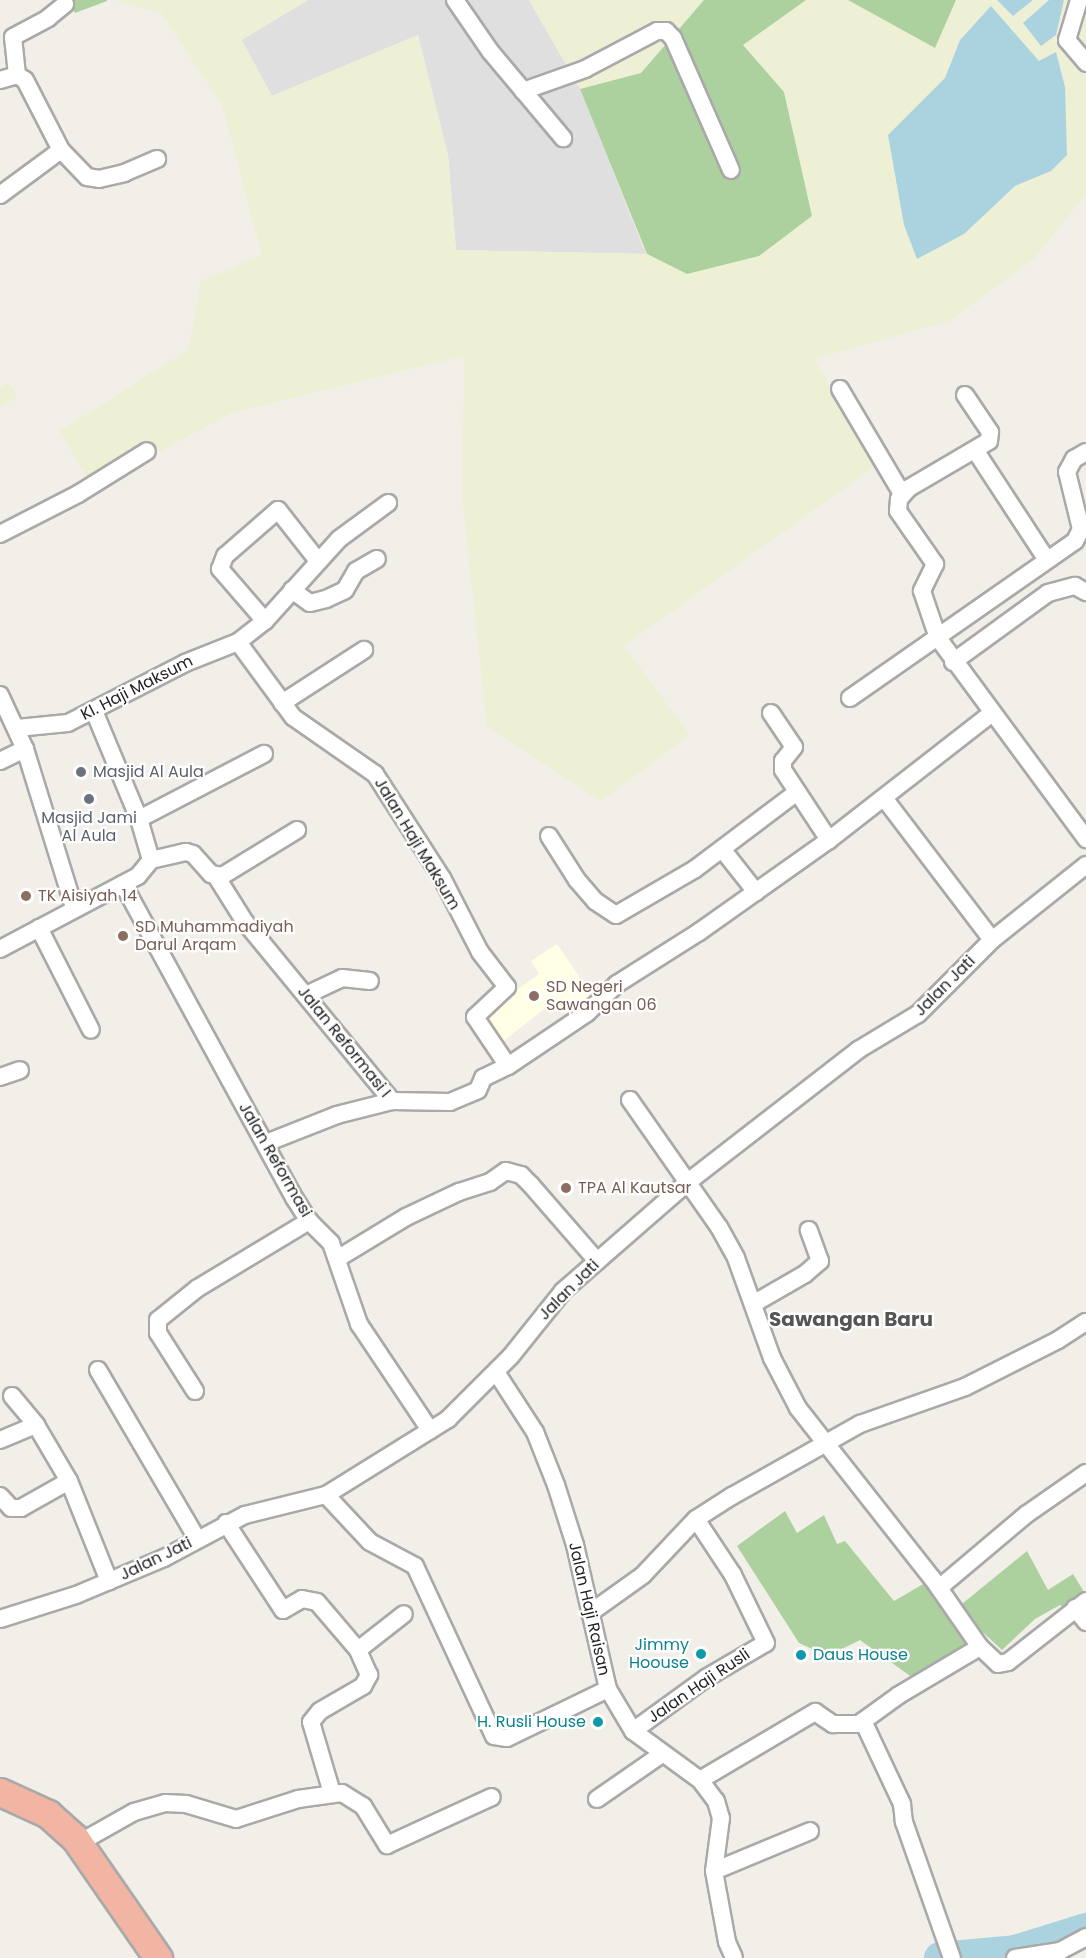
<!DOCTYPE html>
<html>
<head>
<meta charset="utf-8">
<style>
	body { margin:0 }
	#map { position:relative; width:1086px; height:1958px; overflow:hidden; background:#f2efe9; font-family:Poppins,sans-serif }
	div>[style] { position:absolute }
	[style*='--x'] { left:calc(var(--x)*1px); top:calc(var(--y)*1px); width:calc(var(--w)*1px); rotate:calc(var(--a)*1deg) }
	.residential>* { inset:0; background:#e0dfdf }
	.education>* { inset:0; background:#ffffe5 }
	.farmland>* { inset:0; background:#eef0d5 }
	.forest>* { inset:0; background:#add19e }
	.water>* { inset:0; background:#aad3df }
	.river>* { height:32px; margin:-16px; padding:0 16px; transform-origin:16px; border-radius:16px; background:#aad3df }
	.roads { filter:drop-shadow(2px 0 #a9a9a9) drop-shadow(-2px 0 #a9a9a9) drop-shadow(0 2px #a9a9a9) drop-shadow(0 -2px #a9a9a9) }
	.minor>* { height:16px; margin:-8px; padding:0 8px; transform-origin:8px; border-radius:8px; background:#fff }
	.trunk>* { height:27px; margin:-13.5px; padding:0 13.5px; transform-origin:13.5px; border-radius:13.5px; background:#f2b4a3 }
	.dots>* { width:16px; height:16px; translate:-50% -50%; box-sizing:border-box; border:3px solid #fff; border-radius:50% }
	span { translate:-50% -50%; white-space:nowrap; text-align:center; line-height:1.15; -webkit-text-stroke:4.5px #fff; paint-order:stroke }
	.street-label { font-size:16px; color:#222 }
	.worship-label { font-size:16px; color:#5b616d }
	.left { translate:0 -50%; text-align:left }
	.education-label { font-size:16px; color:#785e54 }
	.culture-label { font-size:16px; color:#0d838f }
	.right { translate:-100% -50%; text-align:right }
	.quarter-label { font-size:20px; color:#555; font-weight:700 }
</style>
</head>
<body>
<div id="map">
	<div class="residential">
		<div style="clip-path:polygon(308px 0,529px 0,580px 89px,646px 254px,456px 250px,448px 155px,418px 35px,272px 96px,241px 40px)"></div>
	</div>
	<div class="education">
		<div style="clip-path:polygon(557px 944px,598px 1004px,575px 1018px,557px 999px,496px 1047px,476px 1019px,539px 974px,531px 961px)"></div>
	</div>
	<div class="farmland">
		<div style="clip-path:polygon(113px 0,308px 0,242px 40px,272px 96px,418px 35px,448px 155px,456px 250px,646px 254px,687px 273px,784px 92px,743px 45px,806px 0,848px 0,935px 48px,956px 0,1086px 0,1086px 194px,1033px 260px,949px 321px,814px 359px,877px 465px,624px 646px,690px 735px,601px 801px,487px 727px,462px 496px,464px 356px,232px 413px,92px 487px,60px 431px,188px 350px,201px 281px,262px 255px,222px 105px,161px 13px)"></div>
		<div style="clip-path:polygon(529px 0,704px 0,641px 73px,580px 89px)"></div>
		<div style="clip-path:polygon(8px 382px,18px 396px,0 408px,0 388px)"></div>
	</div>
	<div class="forest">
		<div style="clip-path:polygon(68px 0,107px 0,107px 1px,75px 13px)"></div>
		<div style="clip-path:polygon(704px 0,806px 0,743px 45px,784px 92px,812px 216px,759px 256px,687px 274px,647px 254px,580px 89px,641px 73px)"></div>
		<div style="clip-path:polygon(848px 0,956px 0,935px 48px)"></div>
		<div style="clip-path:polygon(785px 1511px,797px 1533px,824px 1515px,837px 1544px,845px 1541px,894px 1601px,925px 1583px,969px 1648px,920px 1683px,860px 1640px,828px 1656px,799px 1643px,737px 1546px)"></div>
		<div style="clip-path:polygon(1027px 1551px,1048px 1590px,1073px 1574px,1086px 1595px,1082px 1622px,1060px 1605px,1035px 1619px,1002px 1650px,957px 1608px)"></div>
	</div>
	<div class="water">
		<div style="clip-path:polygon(997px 0,1033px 0,1013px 16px)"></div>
		<div style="clip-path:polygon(1049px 0,1064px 0,1056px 35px,1041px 46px,1023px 23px)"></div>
		<div style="clip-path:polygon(991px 6px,1039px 61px,1056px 52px,1065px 87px,1067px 155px,1051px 171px,1015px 186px,964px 234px,917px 259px,904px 225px,888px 135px,945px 78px,960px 40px)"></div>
	</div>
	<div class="river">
		<div style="--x:940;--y:1958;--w:75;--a:-5.3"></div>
		<div style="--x:1015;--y:1951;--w:74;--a:-17.2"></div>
	</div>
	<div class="roads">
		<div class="minor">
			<div style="--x:455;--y:0;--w:62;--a:55.5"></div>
			<div style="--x:490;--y:51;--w:114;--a:50"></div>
			<div style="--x:1079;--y:0;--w:42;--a:106.7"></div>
			<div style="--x:1067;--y:40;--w:30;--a:50"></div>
			<div style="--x:17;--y:75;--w:38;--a:-96"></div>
			<div style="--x:13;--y:37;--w:40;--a:-28"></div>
			<div style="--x:48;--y:18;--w:22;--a:-39"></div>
			<div style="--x:0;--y:80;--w:18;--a:-16"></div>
			<div style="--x:17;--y:75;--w:9;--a:32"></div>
			<div style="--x:25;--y:80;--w:79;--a:62.8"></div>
			<div style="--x:61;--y:150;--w:37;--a:46"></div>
			<div style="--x:87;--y:177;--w:12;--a:9"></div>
			<div style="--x:99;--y:179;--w:26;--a:-13"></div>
			<div style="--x:124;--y:173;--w:36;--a:-23"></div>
			<div style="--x:523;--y:91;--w:66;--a:-19.5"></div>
			<div style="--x:585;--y:69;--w:81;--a:-27.8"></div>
			<div style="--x:657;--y:31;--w:9;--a:0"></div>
			<div style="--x:666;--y:31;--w:10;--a:45"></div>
			<div style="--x:673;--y:38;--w:144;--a:66.3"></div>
			<div style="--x:0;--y:195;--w:76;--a:-36.4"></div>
			<div style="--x:840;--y:389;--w:122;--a:59.4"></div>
			<div style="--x:965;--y:395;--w:45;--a:56"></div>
			<div style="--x:990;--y:432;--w:9;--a:96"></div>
			<div style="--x:989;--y:441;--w:93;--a:149.6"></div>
			<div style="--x:909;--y:488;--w:15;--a:132"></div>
			<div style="--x:899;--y:499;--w:12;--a:95"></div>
			<div style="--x:898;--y:511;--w:65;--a:55.1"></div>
			<div style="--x:935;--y:564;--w:30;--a:116"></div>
			<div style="--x:922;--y:591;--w:50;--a:71.2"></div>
			<div style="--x:938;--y:638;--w:250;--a:53.6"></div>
			<div style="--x:975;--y:450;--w:131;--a:56.8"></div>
			<div style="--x:0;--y:534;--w:88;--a:-27.1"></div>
			<div style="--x:78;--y:494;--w:81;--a:-31.9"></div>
			<div style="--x:292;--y:590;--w:22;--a:36"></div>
			<div style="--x:310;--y:603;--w:16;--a:-14"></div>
			<div style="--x:326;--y:599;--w:21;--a:-25"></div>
			<div style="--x:345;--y:590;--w:22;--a:-60"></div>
			<div style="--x:356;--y:571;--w:24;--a:-30"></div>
			<div style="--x:265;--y:621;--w:69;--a:-130.9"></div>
			<div style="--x:220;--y:569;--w:14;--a:-69"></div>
			<div style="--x:225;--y:556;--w:70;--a:-41"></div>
			<div style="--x:278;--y:510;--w:65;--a:51.9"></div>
			<div style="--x:238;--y:642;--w:93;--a:53.7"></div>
			<div style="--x:293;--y:717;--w:100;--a:34.8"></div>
			<div style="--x:375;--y:774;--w:124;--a:57.2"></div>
			<div style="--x:442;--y:878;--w:83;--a:62.8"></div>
			<div style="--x:480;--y:952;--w:44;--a:52.4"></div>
			<div style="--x:507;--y:987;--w:44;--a:136.8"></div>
			<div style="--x:475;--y:1017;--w:59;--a:56"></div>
			<div style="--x:953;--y:662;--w:117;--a:-36"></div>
			<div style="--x:1048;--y:593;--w:28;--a:-15"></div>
			<div style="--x:1075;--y:586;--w:13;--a:29"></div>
			<div style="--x:0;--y:695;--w:60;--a:65.2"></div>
			<div style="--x:25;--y:749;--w:165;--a:72.8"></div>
			<div style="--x:850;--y:698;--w:274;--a:-34.9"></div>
			<div style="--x:1075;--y:541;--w:13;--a:-63"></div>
			<div style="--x:1081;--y:529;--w:59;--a:-103.8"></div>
			<div style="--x:1067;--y:472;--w:15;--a:-62"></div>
			<div style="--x:1074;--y:459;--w:14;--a:-30"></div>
			<div style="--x:282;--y:703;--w:98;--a:-32.9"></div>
			<div style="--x:771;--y:713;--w:41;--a:55.9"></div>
			<div style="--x:794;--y:747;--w:18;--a:128"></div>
			<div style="--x:783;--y:761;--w:9;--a:90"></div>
			<div style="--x:783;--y:770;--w:84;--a:56.7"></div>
			<div style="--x:17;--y:728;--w:51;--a:-5.6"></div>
			<div style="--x:68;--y:723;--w:131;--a:-27.1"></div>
			<div style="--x:185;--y:663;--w:57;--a:-21.6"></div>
			<div style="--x:238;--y:642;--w:34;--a:-38"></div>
			<div style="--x:265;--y:621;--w:110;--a:-47.9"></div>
			<div style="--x:339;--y:539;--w:61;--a:-36.3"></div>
			<div style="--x:0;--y:761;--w:28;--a:-26"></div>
			<div style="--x:884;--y:798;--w:178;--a:52.7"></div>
			<div style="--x:139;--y:819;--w:141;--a:-27.5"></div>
			<div style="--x:549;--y:836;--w:52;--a:57.5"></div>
			<div style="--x:577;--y:880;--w:28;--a:49"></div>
			<div style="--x:595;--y:901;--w:25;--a:34"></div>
			<div style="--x:616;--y:915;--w:91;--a:-30.2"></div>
			<div style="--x:695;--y:869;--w:126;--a:-37"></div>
			<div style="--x:722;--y:849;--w:55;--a:51.7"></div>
			<div style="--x:151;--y:860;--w:36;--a:-13"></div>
			<div style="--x:186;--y:852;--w:7;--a:16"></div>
			<div style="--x:193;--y:854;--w:27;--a:48"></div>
			<div style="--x:211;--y:874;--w:11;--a:10"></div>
			<div style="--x:222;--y:876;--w:88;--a:-31.5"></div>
			<div style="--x:216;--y:876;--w:54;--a:57.8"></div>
			<div style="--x:245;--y:922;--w:232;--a:50.6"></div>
			<div style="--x:392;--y:1101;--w:57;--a:165.7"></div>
			<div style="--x:337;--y:1115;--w:76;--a:158.5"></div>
			<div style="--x:123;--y:884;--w:359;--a:61.4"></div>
			<div style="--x:295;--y:1199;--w:26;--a:58"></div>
			<div style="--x:309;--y:1221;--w:31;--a:45"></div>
			<div style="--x:331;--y:1243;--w:86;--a:70.9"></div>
			<div style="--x:359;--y:1324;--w:128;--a:56.2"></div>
			<div style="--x:39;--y:928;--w:114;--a:63"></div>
			<div style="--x:0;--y:949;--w:156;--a:-27.9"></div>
			<div style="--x:138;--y:876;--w:21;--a:-51"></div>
			<div style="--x:151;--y:860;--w:43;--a:-106.3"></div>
			<div style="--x:139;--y:819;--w:117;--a:-112.6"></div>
			<div style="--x:306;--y:995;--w:40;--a:-25"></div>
			<div style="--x:342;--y:978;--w:28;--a:6"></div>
			<div style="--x:0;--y:1077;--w:21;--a:-19"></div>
			<div style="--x:630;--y:1100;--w:155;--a:55"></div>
			<div style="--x:719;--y:1227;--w:35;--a:61"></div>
			<div style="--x:736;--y:1258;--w:106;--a:70.2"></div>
			<div style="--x:772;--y:1358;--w:56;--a:62.5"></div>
			<div style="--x:798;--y:1408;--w:216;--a:51.8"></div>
			<div style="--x:932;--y:1578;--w:84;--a:55.2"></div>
			<div style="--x:980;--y:1647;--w:25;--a:43"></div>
			<div style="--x:998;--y:1664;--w:10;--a:-11"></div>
			<div style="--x:1008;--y:1662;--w:99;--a:-38"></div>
			<div style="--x:392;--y:1101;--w:58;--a:1"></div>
			<div style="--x:450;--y:1102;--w:30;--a:-23"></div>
			<div style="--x:478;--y:1090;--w:13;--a:-67"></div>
			<div style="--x:483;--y:1078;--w:28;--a:-26"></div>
			<div style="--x:508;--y:1066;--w:95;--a:-33.9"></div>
			<div style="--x:587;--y:1013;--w:42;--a:-44"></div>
			<div style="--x:617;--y:984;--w:97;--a:-32.4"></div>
			<div style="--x:699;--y:932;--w:159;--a:-35.3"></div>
			<div style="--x:829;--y:840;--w:207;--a:-37.9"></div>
			<div style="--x:337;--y:1259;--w:81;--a:-31.3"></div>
			<div style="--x:406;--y:1217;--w:59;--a:-25.3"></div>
			<div style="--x:459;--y:1192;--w:33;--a:-18"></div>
			<div style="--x:490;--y:1182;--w:19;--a:-35"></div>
			<div style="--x:506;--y:1171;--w:16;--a:15"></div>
			<div style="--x:521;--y:1175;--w:14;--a:45"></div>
			<div style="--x:531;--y:1185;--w:101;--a:49"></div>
			<div style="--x:753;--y:1304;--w:60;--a:-30"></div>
			<div style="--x:805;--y:1274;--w:20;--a:-41"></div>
			<div style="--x:820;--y:1261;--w:33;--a:-110"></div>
			<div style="--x:98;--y:1370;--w:196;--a:59.6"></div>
			<div style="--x:496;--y:1372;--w:72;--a:57"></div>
			<div style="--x:535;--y:1432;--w:57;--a:68.4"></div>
			<div style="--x:556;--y:1485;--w:63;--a:72.4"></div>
			<div style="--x:575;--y:1545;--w:148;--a:77.1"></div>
			<div style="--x:608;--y:1689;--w:49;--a:59.2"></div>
			<div style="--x:633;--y:1731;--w:83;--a:36.2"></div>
			<div style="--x:700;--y:1780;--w:26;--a:53"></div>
			<div style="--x:716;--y:1801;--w:18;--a:74"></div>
			<div style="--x:721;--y:1818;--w:53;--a:97.5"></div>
			<div style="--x:714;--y:1871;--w:72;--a:79.6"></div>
			<div style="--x:727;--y:1942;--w:17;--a:66"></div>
			<div style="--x:195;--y:1391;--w:69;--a:-122.5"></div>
			<div style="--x:158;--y:1333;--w:13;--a:-90"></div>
			<div style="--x:158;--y:1320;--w:51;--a:-38.7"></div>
			<div style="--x:198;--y:1288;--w:130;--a:-31.1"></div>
			<div style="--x:12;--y:1396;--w:38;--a:50"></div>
			<div style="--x:36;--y:1425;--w:65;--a:59.5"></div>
			<div style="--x:69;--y:1481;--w:108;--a:68.2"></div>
			<div style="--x:0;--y:1440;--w:39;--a:-23"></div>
			<div style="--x:326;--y:1495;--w:64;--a:46.9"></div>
			<div style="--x:370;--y:1542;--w:51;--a:28.1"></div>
			<div style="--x:415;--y:1566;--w:187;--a:65.1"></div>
			<div style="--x:494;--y:1736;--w:13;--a:9"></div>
			<div style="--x:507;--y:1738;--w:112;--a:-25.9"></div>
			<div style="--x:0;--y:1496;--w:16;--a:47"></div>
			<div style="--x:11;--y:1508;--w:10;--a:0"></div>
			<div style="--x:21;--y:1508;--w:55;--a:-29.4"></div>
			<div style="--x:226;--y:1523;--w:104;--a:56.8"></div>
			<div style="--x:283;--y:1610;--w:22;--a:-30"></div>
			<div style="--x:302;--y:1599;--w:15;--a:11"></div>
			<div style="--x:317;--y:1602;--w:63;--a:49.5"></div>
			<div style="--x:358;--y:1650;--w:58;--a:-38"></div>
			<div style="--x:939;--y:1588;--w:115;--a:-40.1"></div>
			<div style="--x:1027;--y:1514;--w:72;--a:-34.8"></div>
			<div style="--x:1075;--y:1608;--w:18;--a:52"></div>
			<div style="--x:590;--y:1613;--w:65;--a:-35.6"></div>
			<div style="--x:643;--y:1575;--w:77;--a:-46.6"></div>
			<div style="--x:696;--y:1519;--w:43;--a:-32.6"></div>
			<div style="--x:732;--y:1496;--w:147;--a:-29.4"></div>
			<div style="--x:860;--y:1424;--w:111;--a:-19.4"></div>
			<div style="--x:965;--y:1387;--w:104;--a:-26.8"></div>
			<div style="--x:1058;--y:1340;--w:33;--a:-33"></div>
			<div style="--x:0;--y:1619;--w:80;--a:-17.5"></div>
			<div style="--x:76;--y:1595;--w:95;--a:-22.8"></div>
			<div style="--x:164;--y:1558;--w:92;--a:-28"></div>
			<div style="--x:245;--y:1515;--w:83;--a:-13.9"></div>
			<div style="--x:326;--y:1495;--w:144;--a:-31.9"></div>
			<div style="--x:448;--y:1419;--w:89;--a:-45"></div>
			<div style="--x:511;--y:1356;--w:83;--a:-51.3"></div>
			<div style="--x:563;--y:1291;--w:166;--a:-41.1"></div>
			<div style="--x:688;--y:1182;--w:215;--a:-37.8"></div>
			<div style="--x:858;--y:1050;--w:70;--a:-31"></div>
			<div style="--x:918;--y:1014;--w:105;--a:-45"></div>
			<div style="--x:992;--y:940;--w:120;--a:-38.6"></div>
			<div style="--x:863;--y:1721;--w:92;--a:64.8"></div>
			<div style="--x:902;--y:1804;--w:18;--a:84"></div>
			<div style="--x:904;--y:1822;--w:144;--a:70.6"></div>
			<div style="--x:633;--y:1731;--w:90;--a:-36"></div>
			<div style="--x:706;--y:1678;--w:69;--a:-30.3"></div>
			<div style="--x:766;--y:1643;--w:76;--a:-115.9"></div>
			<div style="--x:733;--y:1575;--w:67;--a:-123.5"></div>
			<div style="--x:700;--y:1780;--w:134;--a:-30.6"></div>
			<div style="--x:815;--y:1712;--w:22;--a:34"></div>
			<div style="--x:833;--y:1724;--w:26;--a:0"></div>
			<div style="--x:859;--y:1724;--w:49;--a:-35.9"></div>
			<div style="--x:899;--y:1695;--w:94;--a:-30.7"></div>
			<div style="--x:332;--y:1793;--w:74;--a:-106.5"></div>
			<div style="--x:311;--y:1722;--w:14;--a:-51"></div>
			<div style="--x:320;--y:1711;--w:50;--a:-30.2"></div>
			<div style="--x:363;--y:1686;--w:13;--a:-61"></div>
			<div style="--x:369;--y:1675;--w:27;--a:-114"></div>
			<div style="--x:597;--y:1799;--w:79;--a:-34.7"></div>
			<div style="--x:79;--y:1843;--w:63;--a:-29.4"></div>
			<div style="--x:134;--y:1812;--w:32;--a:-16"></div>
			<div style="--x:165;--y:1803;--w:21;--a:3"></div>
			<div style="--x:186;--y:1804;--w:52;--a:16.7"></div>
			<div style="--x:236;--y:1819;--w:65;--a:-17.9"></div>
			<div style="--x:298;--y:1799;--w:44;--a:-7.8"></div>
			<div style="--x:342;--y:1793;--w:25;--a:32"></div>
			<div style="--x:363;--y:1806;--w:46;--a:58.4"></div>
			<div style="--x:387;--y:1845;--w:115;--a:-24.6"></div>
			<div style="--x:714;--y:1871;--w:104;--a:-22.6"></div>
			<div style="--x:1015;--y:1958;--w:46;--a:-8.8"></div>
			<div style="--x:1060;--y:1951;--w:30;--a:-28"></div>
		</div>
		<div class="trunk">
			<div style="--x:0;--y:1792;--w:53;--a:24.6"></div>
			<div style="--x:48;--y:1814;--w:36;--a:42"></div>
			<div style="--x:75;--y:1838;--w:146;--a:55.3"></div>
		</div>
	</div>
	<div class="dots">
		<div style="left:81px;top:772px;background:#6b7280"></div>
		<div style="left:89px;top:799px;background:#6b7280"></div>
		<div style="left:26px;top:896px;background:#8d6e63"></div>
		<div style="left:123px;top:936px;background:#8d6e63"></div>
		<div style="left:534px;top:996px;background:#8d6e63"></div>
		<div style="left:566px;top:1188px;background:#8d6e63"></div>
		<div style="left:701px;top:1654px;background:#0f9aa8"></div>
		<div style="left:801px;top:1655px;background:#0f9aa8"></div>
		<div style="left:598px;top:1722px;background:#0f9aa8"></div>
	</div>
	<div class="street-label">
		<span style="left:137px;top:688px;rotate:-27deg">Kl. Haji Maksum</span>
		<span style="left:417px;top:844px;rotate:59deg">Jalan Haji Maksum</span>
		<span style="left:945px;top:986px;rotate:-45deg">Jalan Jati</span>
		<span style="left:344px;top:1042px;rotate:51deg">Jalan Reformasi I</span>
		<span style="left:275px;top:1160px;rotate:60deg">Jalan Reformasi</span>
		<span style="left:569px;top:1290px;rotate:-45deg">Jalan Jati</span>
		<span style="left:156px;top:1559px;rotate:-26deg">Jalan Jati</span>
		<span style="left:589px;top:1609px;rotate:77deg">Jalan Haji Raisan</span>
		<span style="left:699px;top:1686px;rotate:-34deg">Jalan Haji Rusli</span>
	</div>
	<div class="worship-label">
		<span class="left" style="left:93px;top:772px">Masjid Al Aula</span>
		<span style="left:89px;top:827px">Masjid Jami<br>Al Aula</span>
	</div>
	<div class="education-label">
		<span class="left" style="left:38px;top:896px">TK Aisiyah 14</span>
		<span class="left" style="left:135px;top:936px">SD Muhammadiyah<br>Darul Arqam</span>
		<span class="left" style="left:546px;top:996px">SD Negeri<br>Sawangan 06</span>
		<span class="left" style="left:578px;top:1188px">TPA Al Kautsar</span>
	</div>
	<div class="culture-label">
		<span class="right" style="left:689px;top:1654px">Jimmy<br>Hoouse</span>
		<span class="left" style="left:813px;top:1655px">Daus House</span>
		<span class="right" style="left:586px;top:1722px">H. Rusli House</span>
	</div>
	<div class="quarter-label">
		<span style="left:851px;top:1319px">Sawangan Baru</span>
	</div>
</div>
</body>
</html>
